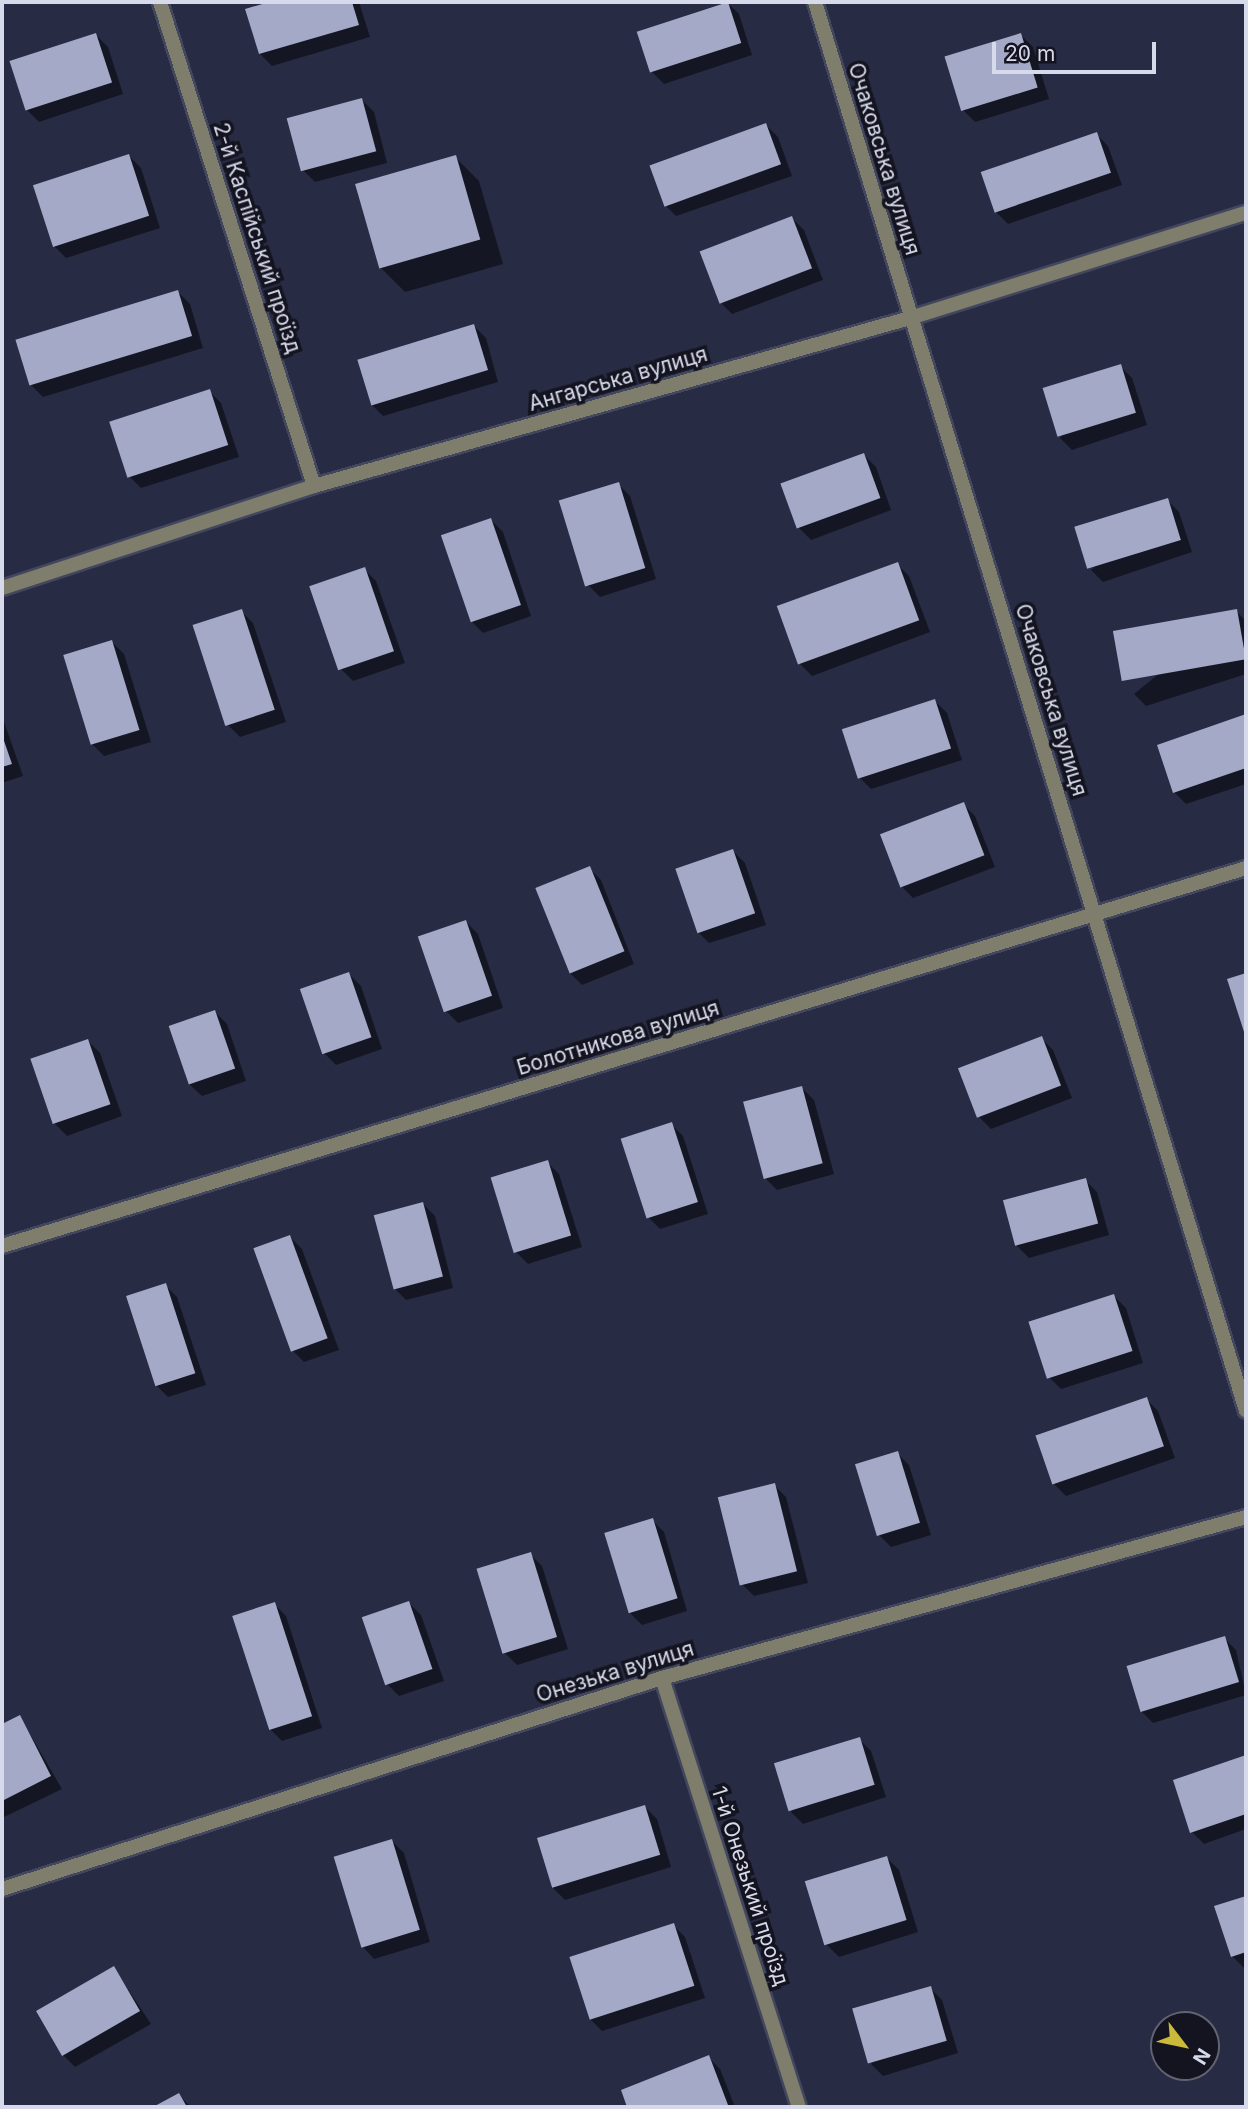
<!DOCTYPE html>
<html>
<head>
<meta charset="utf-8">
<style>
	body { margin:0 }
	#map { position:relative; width:1248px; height:2109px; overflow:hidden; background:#272b43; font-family:Inter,sans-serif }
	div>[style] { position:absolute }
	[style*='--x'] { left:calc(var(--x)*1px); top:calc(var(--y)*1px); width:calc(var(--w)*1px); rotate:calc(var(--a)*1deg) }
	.shadow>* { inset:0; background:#0007 }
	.building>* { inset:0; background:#a3a9c7; transform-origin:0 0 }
	.roads { filter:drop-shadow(2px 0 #43475e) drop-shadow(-2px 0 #43475e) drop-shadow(0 2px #43475e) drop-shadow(0 -2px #43475e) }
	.street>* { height:14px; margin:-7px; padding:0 7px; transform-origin:7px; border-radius:7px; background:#7f7d6b }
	span { translate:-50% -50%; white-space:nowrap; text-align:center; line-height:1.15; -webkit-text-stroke:7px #13141f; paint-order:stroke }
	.street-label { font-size:21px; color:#d7daea }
	.frame { position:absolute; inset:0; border:4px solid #d7daea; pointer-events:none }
	.north { position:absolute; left:1150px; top:2011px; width:70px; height:70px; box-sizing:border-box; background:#13141f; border:2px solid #616370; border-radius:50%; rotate:122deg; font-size:19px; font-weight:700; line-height:28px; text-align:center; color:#d7daea }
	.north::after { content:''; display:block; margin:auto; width:24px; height:32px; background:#cbba39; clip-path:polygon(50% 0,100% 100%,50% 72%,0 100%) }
	.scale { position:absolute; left:992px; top:42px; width:164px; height:32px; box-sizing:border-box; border:4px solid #d7daea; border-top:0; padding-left:9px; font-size:21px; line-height:24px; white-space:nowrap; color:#d7daea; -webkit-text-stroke:5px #13141f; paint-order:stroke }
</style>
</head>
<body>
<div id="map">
	<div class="shadow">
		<div style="clip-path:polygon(275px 2px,359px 2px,370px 37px,272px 66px,260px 54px,247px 10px)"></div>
		<div style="clip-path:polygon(727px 2px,739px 14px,752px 55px,664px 84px,652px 72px,639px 31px)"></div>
		<div style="clip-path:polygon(96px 35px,108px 47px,123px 94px,39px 122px,27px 110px)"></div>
		<div style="clip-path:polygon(1021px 35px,1033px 47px,1049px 99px,975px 122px,963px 110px)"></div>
		<div style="clip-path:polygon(362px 100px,374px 112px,387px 163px,315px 182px,303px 170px)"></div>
		<div style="clip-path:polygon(766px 125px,778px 137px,792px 176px,676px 216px,664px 204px)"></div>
		<div style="clip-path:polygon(1096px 134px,1108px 146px,1122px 185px,1008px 224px,996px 212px)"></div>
		<div style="clip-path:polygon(129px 156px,141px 168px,160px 228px,66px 258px,54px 246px)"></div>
		<div style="clip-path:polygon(455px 157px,479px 181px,503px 264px,405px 292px,381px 268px)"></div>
		<div style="clip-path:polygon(792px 218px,804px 230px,823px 280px,732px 314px,720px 302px)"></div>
		<div style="clip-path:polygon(178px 292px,190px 304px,203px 348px,43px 397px,31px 385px)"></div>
		<div style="clip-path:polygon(474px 326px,486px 338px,498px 382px,383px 416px,371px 404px)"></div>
		<div style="clip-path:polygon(1120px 366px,1132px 378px,1147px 425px,1072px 450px,1060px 438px)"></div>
		<div style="clip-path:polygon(209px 391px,221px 403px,239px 457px,141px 488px,129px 476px,111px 423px)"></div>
		<div style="clip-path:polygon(864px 455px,876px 467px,891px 510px,811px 540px,799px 528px)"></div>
		<div style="clip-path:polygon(618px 484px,630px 496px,656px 579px,600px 597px,588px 585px)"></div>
		<div style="clip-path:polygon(1167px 500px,1179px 512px,1192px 552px,1103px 582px,1091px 570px)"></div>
		<div style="clip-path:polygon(491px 520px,503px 532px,531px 616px,483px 633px,471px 621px)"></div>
		<div style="clip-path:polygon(897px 564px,909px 576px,930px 632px,812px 676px,800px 664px,779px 608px)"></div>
		<div style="clip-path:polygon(364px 569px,376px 581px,405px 663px,353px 681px,341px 669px)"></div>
		<div style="clip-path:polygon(241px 611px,253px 623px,286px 722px,240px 737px,228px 725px)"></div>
		<div style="clip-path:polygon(1236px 611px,1246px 621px,1246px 674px,1146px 706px,1134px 694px)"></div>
		<div style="clip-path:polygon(112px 642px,124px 654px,151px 742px,104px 756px,92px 744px)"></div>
		<div style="clip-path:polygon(935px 701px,947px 713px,962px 760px,871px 789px,859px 777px)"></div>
		<div style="clip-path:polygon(2px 716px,23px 776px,2px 783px)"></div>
		<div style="clip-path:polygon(1246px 716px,1246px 784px,1186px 804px,1174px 792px,1159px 746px)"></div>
		<div style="clip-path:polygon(963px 804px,975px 816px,995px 867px,913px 898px,901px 886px)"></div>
		<div style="clip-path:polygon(733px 851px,745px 863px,766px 925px,709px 943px,697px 931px)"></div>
		<div style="clip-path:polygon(589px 868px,601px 880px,634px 964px,582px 985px,570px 973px)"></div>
		<div style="clip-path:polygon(466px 922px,478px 934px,503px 1008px,458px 1023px,446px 1011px)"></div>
		<div style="clip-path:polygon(349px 974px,361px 986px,382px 1049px,336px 1065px,324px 1053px)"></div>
		<div style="clip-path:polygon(215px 1012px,227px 1024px,246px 1081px,202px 1096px,189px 1084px)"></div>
		<div style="clip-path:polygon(1041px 1038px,1053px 1050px,1072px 1098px,991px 1129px,979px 1117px)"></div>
		<div style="clip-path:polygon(88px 1041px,100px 1053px,122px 1116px,67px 1136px,55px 1124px)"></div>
		<div style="clip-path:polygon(802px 1088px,814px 1100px,834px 1174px,777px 1190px,765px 1178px)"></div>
		<div style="clip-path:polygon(671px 1124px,683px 1136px,708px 1214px,660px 1229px,648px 1217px)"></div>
		<div style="clip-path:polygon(547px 1162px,559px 1174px,582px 1247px,528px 1264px,516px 1252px)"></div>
		<div style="clip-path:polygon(1085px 1180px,1097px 1192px,1109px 1235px,1029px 1258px,1017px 1246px)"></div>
		<div style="clip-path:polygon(423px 1204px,435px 1216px,453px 1288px,406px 1300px,394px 1288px)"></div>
		<div style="clip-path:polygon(290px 1237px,302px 1249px,339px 1350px,304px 1362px,292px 1350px)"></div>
		<div style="clip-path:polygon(165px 1285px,177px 1297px,206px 1385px,168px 1397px,156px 1385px)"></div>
		<div style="clip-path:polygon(1114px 1296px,1126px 1308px,1143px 1363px,1061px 1389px,1049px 1377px)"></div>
		<div style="clip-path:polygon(1146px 1399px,1158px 1411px,1175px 1458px,1066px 1496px,1054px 1484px)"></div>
		<div style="clip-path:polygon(897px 1453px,909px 1465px,931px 1535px,891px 1547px,879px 1535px)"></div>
		<div style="clip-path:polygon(774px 1485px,786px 1497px,808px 1583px,754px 1596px,742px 1584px)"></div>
		<div style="clip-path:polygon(652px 1520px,664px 1532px,687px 1611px,642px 1625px,630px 1613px)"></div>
		<div style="clip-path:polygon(530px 1554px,542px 1566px,568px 1649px,517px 1665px,505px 1653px)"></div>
		<div style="clip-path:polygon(409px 1603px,421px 1615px,444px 1681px,399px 1696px,387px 1684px)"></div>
		<div style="clip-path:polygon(274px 1604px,286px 1616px,322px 1728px,282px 1741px,270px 1729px)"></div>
		<div style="clip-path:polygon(1224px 1638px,1236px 1650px,1246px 1695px,1153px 1723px,1141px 1711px)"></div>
		<div style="clip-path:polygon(20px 1717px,62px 1789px,2px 1818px,2px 1726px)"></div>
		<div style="clip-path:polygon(859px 1739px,871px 1751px,886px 1797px,803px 1824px,791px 1812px)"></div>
		<div style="clip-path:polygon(1246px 1757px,1246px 1829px,1204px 1844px,1192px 1832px,1175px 1781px)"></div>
		<div style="clip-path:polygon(645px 1807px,657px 1819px,671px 1867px,565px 1900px,553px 1888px)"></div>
		<div style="clip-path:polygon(392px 1841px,404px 1853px,430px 1942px,374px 1959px,362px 1946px,336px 1858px)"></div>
		<div style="clip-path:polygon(887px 1858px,899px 1870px,918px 1932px,839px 1957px,827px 1945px)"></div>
		<div style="clip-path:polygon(1246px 1898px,1246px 1967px,1244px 1968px,1232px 1956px,1217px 1908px)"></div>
		<div style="clip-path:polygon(673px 1925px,685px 1937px,705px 1998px,602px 2031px,590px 2019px)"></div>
		<div style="clip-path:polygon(114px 1968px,151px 2024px,75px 2067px,63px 2055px)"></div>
		<div style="clip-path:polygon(930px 1988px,942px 2000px,958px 2053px,883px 2076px,871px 2064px)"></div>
		<div style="clip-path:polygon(708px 2057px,720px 2069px,735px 2107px,629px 2107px,623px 2091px)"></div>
		<div style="clip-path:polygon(179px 2095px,191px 2107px,156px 2107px)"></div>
	</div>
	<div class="building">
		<div style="clip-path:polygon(269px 2px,352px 2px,359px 25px,259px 54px,245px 9px)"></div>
		<div style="left:728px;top:2px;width:43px;height:96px;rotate:72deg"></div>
		<div style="left:96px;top:33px;width:52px;height:91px;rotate:72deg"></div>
		<div style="left:1021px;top:33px;width:57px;height:80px;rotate:73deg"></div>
		<div style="left:362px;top:98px;width:55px;height:78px;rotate:75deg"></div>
		<div style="left:766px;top:123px;width:44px;height:124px;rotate:70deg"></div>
		<div style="left:1097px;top:132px;width:43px;height:123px;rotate:71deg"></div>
		<div style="left:129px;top:154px;width:65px;height:101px;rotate:72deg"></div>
		<div style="left:456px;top:155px;width:88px;height:105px;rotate:74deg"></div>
		<div style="left:792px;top:216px;width:56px;height:99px;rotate:69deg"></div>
		<div style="left:178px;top:290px;width:48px;height:170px;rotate:73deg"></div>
		<div style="left:474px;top:324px;width:48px;height:122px;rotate:73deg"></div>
		<div style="left:1121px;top:364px;width:51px;height:82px;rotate:73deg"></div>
		<div style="left:210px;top:389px;width:59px;height:106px;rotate:72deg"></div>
		<div style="left:864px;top:453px;width:48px;height:89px;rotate:70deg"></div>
		<div style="left:619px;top:482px;width:90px;height:63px;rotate:73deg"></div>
		<div style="left:1168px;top:498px;width:44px;height:98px;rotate:73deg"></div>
		<div style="left:491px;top:518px;width:92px;height:53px;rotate:71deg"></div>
		<div style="left:898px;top:562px;width:62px;height:129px;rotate:70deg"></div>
		<div style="left:365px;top:567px;width:89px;height:59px;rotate:71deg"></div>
		<div style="left:242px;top:609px;width:106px;height:52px;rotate:72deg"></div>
		<div style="left:1237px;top:609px;width:51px;height:126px;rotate:80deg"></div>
		<div style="left:112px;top:640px;width:94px;height:51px;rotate:73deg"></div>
		<div style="left:935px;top:699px;width:52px;height:98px;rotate:72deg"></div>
		<div style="clip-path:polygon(1246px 714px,1246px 768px,1173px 793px,1157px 745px)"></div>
		<div style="clip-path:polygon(2px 735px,12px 764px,2px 767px)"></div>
		<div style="left:964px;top:802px;width:57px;height:90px;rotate:69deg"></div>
		<div style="left:733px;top:849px;width:68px;height:61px;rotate:71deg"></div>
		<div style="left:590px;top:866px;width:92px;height:59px;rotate:68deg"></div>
		<div style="left:466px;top:920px;width:80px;height:51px;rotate:71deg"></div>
		<div style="left:349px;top:972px;width:69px;height:52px;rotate:71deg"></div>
		<div style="clip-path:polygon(1246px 973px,1246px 1038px,1227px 979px)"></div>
		<div style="left:215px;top:1010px;width:62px;height:49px;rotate:71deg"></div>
		<div style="left:1042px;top:1036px;width:53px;height:90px;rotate:69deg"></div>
		<div style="left:88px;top:1039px;width:69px;height:61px;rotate:71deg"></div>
		<div style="left:802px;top:1086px;width:80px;height:61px;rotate:75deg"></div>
		<div style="left:672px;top:1122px;width:84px;height:54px;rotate:72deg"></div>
		<div style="left:548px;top:1160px;width:79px;height:60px;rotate:73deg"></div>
		<div style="left:1086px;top:1178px;width:47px;height:86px;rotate:75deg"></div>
		<div style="left:423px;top:1202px;width:77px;height:51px;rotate:75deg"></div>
		<div style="left:290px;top:1235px;width:110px;height:39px;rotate:70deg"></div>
		<div style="left:166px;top:1283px;width:95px;height:42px;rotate:72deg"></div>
		<div style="left:1114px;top:1294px;width:60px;height:90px;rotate:72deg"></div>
		<div style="left:1147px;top:1397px;width:52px;height:118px;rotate:71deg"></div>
		<div style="left:898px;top:1451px;width:75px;height:45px;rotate:73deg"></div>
		<div style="left:775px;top:1483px;width:91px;height:59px;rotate:76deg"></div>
		<div style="left:653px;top:1518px;width:84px;height:51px;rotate:73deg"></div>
		<div style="left:531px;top:1552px;width:89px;height:57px;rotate:73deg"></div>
		<div style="left:409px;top:1601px;width:72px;height:50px;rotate:71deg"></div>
		<div style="left:275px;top:1602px;width:120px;height:45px;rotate:72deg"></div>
		<div style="left:1225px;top:1636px;width:48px;height:103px;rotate:73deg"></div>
		<div style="clip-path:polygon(20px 1715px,51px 1776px,2px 1801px,2px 1724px)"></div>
		<div style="left:860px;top:1737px;width:50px;height:90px;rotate:73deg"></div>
		<div style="clip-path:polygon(1246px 1755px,1246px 1814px,1190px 1833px,1173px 1780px)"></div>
		<div style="left:645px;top:1805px;width:52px;height:113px;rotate:73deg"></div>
		<div style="left:392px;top:1839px;width:95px;height:61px;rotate:73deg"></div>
		<div style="left:887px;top:1856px;width:67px;height:86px;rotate:73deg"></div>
		<div style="clip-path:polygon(1246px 1896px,1246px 1952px,1231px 1957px,1214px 1906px)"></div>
		<div style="left:674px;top:1923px;width:66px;height:110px;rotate:72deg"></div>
		<div style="left:114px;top:1966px;width:52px;height:90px;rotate:60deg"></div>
		<div style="left:931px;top:1986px;width:57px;height:82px;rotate:74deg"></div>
		<div style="clip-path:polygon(709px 2055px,728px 2105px,627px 2107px,621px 2090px)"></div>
		<div style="clip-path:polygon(179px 2093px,187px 2107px,153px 2107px)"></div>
	</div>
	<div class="roads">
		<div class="street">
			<div style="--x:160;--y:2;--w:508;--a:72.35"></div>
			<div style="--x:815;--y:2;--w:1473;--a:72.99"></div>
			<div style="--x:2;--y:588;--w:328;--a:-18.1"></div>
			<div style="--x:314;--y:486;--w:619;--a:-15.74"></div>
			<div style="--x:910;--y:318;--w:352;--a:-17.4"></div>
			<div style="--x:2;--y:1246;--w:1300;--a:-16.9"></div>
			<div style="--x:662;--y:1678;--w:450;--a:72.3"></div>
			<div style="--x:2;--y:1889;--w:693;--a:-17.73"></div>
			<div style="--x:662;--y:1678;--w:606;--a:-15.41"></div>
		</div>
	</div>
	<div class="street-label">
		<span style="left:884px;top:159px;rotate:73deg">Очаковська вулиця</span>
		<span style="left:257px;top:238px;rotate:72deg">2-й Каспійський проїзд</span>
		<span style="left:618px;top:379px;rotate:-16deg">Ангарська вулиця</span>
		<span style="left:1051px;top:700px;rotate:73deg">Очаковська вулиця</span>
		<span style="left:618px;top:1038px;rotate:-17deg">Болотникова вулиця</span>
		<span style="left:615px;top:1672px;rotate:-17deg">Онезька вулиця</span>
		<span style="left:750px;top:1886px;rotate:72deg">1-й Онезький проїзд</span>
	</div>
	<div class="frame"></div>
	<div class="north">N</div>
	<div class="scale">20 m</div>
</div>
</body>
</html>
